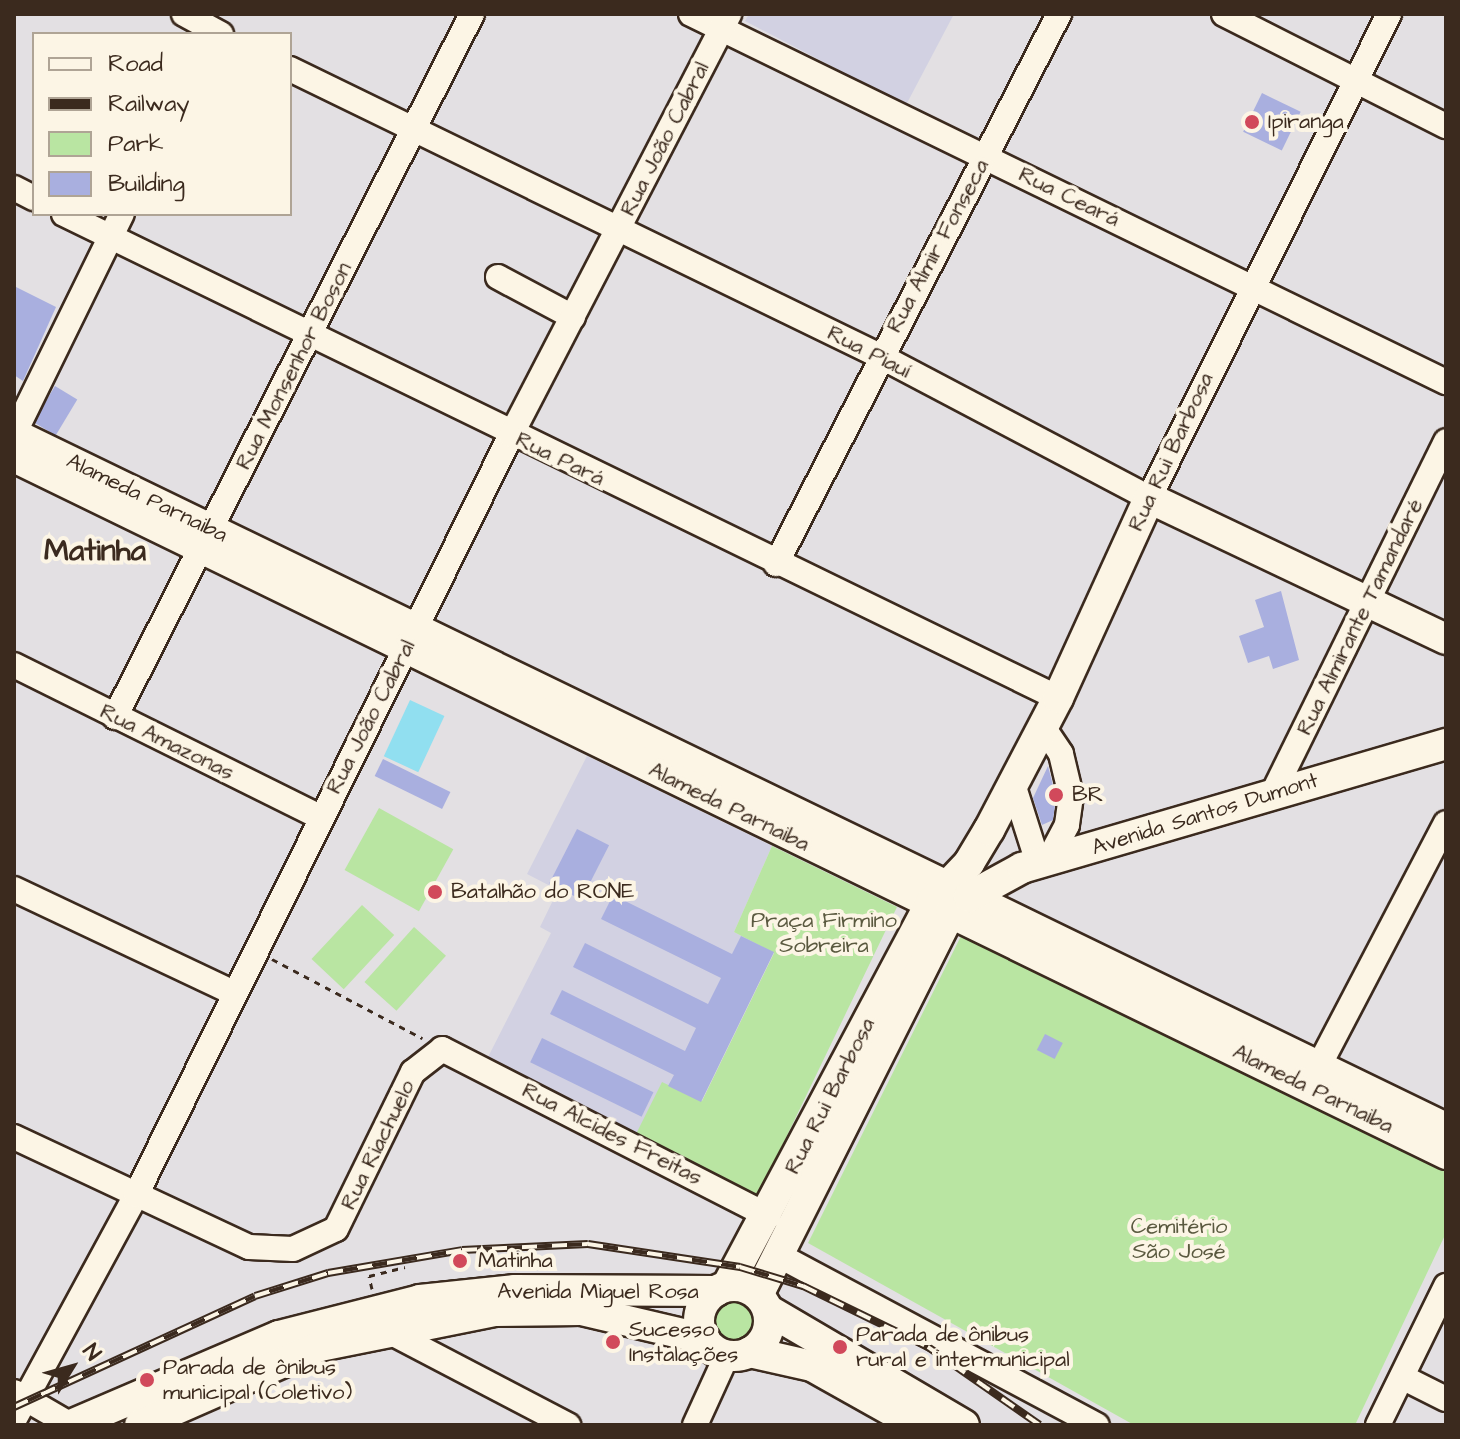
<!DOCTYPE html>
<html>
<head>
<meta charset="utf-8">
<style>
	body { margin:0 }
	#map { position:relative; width:1460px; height:1439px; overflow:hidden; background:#e3e0e3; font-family:"Architects Daughter",sans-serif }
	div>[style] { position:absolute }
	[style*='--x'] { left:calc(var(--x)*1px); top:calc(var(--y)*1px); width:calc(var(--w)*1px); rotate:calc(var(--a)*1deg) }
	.built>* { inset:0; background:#d2d1e2 }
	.green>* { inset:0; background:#b9e5a2; transform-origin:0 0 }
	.round { border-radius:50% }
	.water>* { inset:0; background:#91dff0; transform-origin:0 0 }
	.building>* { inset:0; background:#a9afdf; transform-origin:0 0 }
	.path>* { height:3px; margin-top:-1.5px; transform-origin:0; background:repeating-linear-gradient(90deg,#3b2a1e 0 6px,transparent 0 12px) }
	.roads { filter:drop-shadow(2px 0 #3b2a1e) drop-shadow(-2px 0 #3b2a1e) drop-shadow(0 2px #3b2a1e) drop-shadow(0 -2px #3b2a1e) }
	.minor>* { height:24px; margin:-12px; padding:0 12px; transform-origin:12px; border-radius:12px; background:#fcf5e5 }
	.major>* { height:30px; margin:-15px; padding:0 15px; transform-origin:15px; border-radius:15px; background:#fcf5e5 }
	.major>.ring { margin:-15px; padding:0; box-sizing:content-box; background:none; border:30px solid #fcf5e5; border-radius:50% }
	.rail>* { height:8px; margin-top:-4px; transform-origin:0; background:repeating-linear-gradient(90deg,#fcf5e5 0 15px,#3b2a1e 0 30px); box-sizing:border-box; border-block:2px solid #3b2a1e }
	.dots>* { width:22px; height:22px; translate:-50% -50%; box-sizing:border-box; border:4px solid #fcf5e5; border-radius:50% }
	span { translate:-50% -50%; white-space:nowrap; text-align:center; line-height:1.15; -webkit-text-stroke:8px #fcf5e5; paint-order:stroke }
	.poi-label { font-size:22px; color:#3b2a1e }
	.left { translate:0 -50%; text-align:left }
	.street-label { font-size:22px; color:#3b2a1e }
	.park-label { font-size:22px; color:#5a593f }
	.district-label { font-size:30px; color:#3b2a1e; font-weight:700 }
	.frame { position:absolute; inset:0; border:16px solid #3b2a1e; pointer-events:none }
	.legend { position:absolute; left:32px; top:32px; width:260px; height:184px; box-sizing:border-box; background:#fcf5e5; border:2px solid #afa495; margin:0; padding:10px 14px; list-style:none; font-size:24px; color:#3b2a1e }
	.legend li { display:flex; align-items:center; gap:16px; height:40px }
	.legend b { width:40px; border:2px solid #afa495 }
	.north { position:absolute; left:32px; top:1327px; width:80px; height:80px; -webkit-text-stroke:6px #fcf5e5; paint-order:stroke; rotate:53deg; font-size:22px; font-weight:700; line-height:32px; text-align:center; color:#3b2a1e }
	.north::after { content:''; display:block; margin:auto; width:28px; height:36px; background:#3b2a1e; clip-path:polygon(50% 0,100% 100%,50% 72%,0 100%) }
</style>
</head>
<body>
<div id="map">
	<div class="built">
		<div style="clip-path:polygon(749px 14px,954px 14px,906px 105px,745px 21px)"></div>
		<div style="clip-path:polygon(587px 756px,772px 846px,734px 932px,774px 952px,701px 1102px,633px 1140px,485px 1063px,551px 933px,540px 927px,558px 890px,527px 874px)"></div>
	</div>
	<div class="green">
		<div style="left:379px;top:808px;width:85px;height:71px;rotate:29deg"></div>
		<div style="clip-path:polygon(772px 846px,897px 907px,756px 1200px,633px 1140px,662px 1082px,702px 1101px,774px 953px,734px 932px)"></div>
		<div style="left:362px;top:905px;width:44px;height:74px;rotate:43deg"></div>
		<div style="left:414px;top:927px;width:43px;height:74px;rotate:42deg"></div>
		<div style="clip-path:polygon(965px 928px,1446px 1164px,1446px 1233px,1355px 1425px,1134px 1425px,808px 1243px)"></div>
		<div class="round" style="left:708px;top:1295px;width:52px;height:52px"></div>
	</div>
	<div class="water">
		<div style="left:410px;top:700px;width:38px;height:62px;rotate:25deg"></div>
	</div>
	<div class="building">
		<div style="left:1262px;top:93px;width:43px;height:43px;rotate:26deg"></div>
		<div style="clip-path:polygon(14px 286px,56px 307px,23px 381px,14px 375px)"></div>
		<div style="left:55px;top:386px;width:26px;height:42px;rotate:31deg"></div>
		<div style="clip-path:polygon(1281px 591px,1299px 660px,1273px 669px,1269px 656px,1248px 663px,1239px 636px,1264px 627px,1255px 600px)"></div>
		<div style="left:383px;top:759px;width:75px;height:19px;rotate:26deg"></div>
		<div style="clip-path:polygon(1048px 766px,1056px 797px,1053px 820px,1042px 825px,1033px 798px)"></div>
		<div style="left:577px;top:829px;width:36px;height:61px;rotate:27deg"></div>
		<div style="clip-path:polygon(613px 895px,732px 954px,741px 936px,774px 952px,701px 1102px,668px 1086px,674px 1075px,550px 1014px,562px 990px,685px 1051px,696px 1028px,573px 967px,585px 943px,708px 1004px,721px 978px,601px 919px)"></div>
		<div style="left:1045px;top:1034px;width:20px;height:18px;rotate:27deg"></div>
		<div style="left:542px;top:1038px;width:124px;height:27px;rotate:26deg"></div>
	</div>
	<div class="path">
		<div style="--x:272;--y:959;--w:170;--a:27.8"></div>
		<div style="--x:372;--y:1289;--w:13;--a:-103"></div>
		<div style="--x:369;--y:1276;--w:37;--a:-14"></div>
	</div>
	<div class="roads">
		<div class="minor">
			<div style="--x:184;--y:14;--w:42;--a:28.4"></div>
			<div style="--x:691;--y:14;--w:840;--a:25.99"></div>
			<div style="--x:1224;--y:14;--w:249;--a:26.8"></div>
			<div style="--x:290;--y:69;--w:656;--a:25.94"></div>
			<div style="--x:880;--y:356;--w:304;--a:27.8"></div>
			<div style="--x:1149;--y:498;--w:540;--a:-63.62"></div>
			<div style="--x:14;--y:188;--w:22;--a:27"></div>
			<div style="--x:64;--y:214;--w:1106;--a:25.96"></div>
			<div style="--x:498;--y:277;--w:85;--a:28.1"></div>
			<div style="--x:14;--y:434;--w:245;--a:-63.9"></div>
			<div style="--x:776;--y:564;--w:619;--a:-62.77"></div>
			<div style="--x:14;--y:665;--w:342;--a:26.4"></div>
			<div style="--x:115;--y:717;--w:788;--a:-63.08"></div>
			<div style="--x:1043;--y:727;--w:32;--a:56"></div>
			<div style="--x:1061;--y:754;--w:43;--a:76.6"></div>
			<div style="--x:1071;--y:796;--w:29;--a:98"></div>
			<div style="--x:1067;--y:825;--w:40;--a:118"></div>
			<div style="--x:1013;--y:784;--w:83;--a:72.4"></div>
			<div style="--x:1273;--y:793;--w:392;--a:-63.8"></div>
			<div style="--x:14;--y:889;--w:243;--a:25.3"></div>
			<div style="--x:1310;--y:1083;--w:293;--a:-62.4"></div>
			<div style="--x:14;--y:1137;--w:259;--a:25.1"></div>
			<div style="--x:249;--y:1247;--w:44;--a:2.6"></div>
			<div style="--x:293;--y:1249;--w:47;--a:-24.9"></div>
			<div style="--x:336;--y:1229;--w:175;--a:-63.9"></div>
			<div style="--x:413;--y:1072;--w:37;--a:-38"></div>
			<div style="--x:442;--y:1049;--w:367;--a:27.1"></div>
			<div style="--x:780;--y:1256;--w:359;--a:28.1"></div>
			<div style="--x:384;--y:1329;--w:208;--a:27.6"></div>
			<div style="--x:1402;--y:1377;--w:49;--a:26.6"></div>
			<div style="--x:14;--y:1392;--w:66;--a:30.1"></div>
			<div style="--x:14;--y:1420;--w:256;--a:-61.5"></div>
			<div style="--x:136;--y:1195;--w:847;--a:-63.74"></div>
			<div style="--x:511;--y:435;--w:474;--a:-62.6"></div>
			<div style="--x:695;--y:1425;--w:77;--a:-65.4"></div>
			<div style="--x:1378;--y:1425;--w:155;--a:-63.9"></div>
		</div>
		<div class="major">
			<div style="--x:14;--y:434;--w:1591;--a:25.86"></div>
			<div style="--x:14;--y:457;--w:1593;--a:25.95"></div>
			<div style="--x:727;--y:1286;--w:433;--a:-62"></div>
			<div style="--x:930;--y:904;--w:57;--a:-46.4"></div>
			<div style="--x:969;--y:863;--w:39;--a:-59"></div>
			<div style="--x:989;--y:830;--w:149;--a:-62.4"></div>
			<div style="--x:1058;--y:698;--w:220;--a:-65.5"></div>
			<div style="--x:1149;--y:498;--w:329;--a:25.4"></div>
			<div class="ring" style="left:699px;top:1286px;width:40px;height:40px"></div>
			<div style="--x:758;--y:1295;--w:429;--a:-63.3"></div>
			<div style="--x:951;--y:912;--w:23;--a:-40"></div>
			<div style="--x:969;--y:897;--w:60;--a:-28.7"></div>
			<div style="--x:1022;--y:868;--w:442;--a:-16.3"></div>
			<div style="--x:768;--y:1310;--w:227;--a:30.4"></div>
			<div style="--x:750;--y:1352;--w:64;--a:12.7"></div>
			<div style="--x:812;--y:1366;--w:120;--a:29.3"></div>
			<div style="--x:71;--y:1425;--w:226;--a:-23.2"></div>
			<div style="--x:279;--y:1336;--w:146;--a:-14.3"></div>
			<div style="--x:420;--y:1300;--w:96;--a:-6"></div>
			<div style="--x:515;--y:1290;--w:201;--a:0.3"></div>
			<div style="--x:140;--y:1425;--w:197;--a:-23.7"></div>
			<div style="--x:320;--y:1346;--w:178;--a:-11.3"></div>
			<div style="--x:495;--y:1311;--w:86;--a:-0.7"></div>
			<div style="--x:581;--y:1310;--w:127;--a:13.2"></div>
		</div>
	</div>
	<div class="rail">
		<div style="--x:14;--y:1407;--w:265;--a:-24.7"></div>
		<div style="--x:255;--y:1296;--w:77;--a:-17.5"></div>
		<div style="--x:328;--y:1273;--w:136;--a:-9.7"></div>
		<div style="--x:462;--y:1250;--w:126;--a:-2.7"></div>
		<div style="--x:588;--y:1244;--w:154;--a:8.6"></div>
		<div style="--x:740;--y:1267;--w:66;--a:16.8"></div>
		<div style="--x:803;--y:1286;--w:139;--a:26"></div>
		<div style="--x:928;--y:1347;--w:136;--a:34.9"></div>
	</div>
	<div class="dots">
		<div style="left:1252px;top:122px;background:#d1495b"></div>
		<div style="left:1056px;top:795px;background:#d1495b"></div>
		<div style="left:435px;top:892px;background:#d1495b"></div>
		<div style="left:460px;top:1261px;background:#d1495b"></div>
		<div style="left:613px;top:1342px;background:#d1495b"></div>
		<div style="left:840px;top:1347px;background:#d1495b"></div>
		<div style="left:147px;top:1380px;background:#d1495b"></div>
	</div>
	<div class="poi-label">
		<span class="left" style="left:1268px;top:122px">Ipiranga</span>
		<span class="left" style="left:1072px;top:795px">BR</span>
		<span class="left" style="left:451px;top:892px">Batalhão do RONE</span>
		<span class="left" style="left:478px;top:1261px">Matinha</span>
		<span class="left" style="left:629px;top:1342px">Sucesso<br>Instalações</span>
		<span class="left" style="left:856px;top:1347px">Parada de ônibus<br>rural e intermunicipal</span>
		<span class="left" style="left:163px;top:1380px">Parada de ônibus<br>municipal (Coletivo)</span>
	</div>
	<div class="street-label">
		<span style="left:665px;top:139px;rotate:-63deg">Rua João Cabral</span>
		<span style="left:1069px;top:197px;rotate:26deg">Rua Ceará</span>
		<span style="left:938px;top:246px;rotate:-62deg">Rua Almir Fonseca</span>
		<span style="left:869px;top:352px;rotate:27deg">Rua Piauí</span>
		<span style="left:294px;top:366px;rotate:-63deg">Rua Monsenhor Boson</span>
		<span style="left:1171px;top:452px;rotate:-65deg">Rua Rui Barbosa</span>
		<span style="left:560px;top:459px;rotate:26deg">Rua Pará</span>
		<span style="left:147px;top:498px;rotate:26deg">Alameda Parnaiba</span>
		<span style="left:1360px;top:617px;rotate:-64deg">Rua Almirante Tamandaré</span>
		<span style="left:371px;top:717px;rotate:-63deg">Rua João Cabral</span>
		<span style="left:167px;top:742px;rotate:26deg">Rua Amazonas</span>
		<span style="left:729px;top:807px;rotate:26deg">Alameda Parnaiba</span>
		<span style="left:1205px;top:814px;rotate:-17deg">Avenida Santos Dumont</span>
		<span style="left:1313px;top:1089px;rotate:26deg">Alameda Parnaiba</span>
		<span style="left:830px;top:1096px;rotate:-63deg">Rua Rui Barbosa</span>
		<span style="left:612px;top:1134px;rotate:27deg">Rua Alcides Freitas</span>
		<span style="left:378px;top:1145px;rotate:-64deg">Rua Riachuelo</span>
		<span style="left:598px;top:1292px">Avenida Miguel Rosa</span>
	</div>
	<div class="park-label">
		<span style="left:824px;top:933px">Praça Firmino<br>Sobreira</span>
		<span style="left:1179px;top:1239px">Cemitério<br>São José</span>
	</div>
	<div class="district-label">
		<span style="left:95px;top:551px">Matinha</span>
	</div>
	<div class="frame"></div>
	<ul class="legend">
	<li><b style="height:10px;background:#fcf5e5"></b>Road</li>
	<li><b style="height:10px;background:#3b2a1e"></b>Railway</li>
	<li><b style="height:22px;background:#b9e5a2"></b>Park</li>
	<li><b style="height:22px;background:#a9afdf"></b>Building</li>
	</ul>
	<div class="north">N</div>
</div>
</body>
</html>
